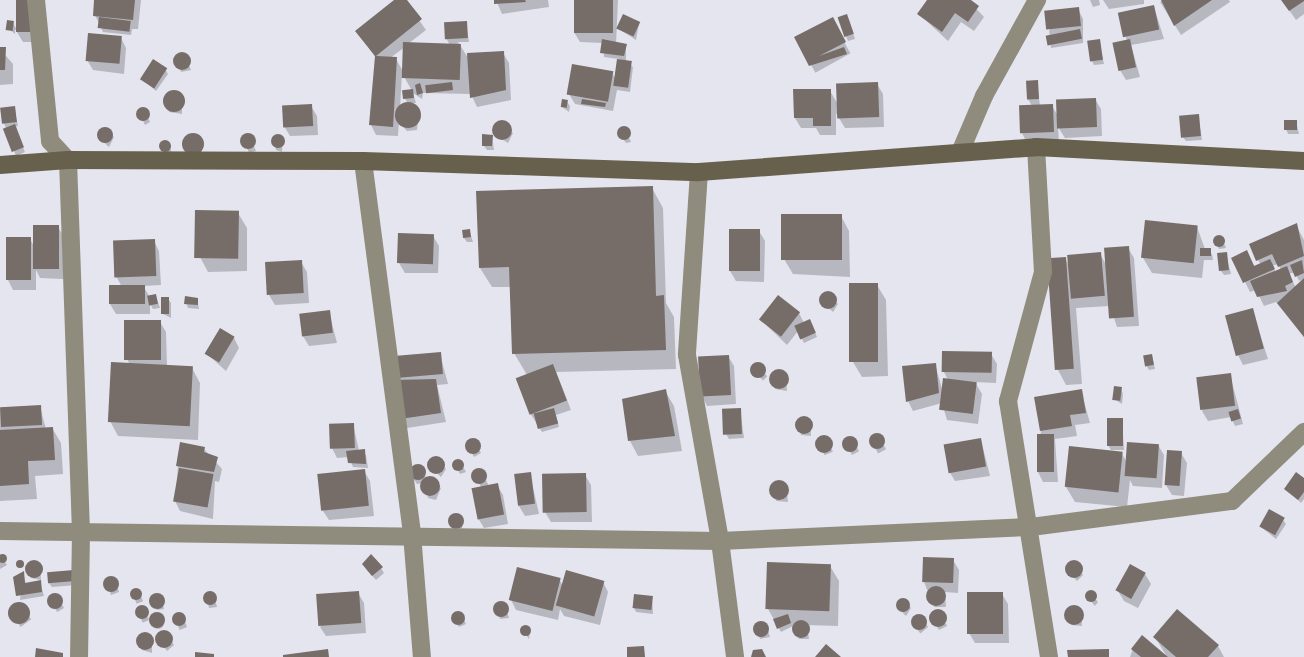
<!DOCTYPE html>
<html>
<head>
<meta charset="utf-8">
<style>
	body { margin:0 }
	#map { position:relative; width:1304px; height:657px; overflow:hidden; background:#e4e5ef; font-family:Figtree,sans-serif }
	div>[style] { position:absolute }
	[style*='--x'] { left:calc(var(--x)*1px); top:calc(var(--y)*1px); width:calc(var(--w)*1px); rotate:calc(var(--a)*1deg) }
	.shadow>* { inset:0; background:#0003; transform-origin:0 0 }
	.round { border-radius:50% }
	.building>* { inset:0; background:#766c68; transform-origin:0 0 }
	.street>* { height:18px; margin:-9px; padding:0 9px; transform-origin:9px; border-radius:9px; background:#8f8b7d }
	.secondary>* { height:18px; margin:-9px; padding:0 9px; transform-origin:9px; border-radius:9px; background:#67604c }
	span { translate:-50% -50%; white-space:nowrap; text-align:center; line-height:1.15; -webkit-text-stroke:5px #e4e5ef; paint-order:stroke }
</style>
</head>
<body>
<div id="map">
	<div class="shadow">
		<div style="clip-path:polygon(18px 0,30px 0,35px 42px,23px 42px,15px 29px,15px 34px,9px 29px,13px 23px,17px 30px)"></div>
		<div style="clip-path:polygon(96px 0,141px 0,138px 29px,132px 29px,131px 35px,103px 32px,95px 15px)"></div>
		<div style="clip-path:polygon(evenodd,397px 0,405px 0,426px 30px,408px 44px,450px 45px,446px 38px,466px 23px,469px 42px,458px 42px,470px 61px,503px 53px,509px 63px,511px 100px,477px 107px,471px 94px,423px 93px,422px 99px,413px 93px,416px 103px,408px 103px,405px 99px,412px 91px,402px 73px,400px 109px,407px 105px,419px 112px,417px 130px,407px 131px,399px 122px,398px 136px,376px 135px,371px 125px,376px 58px,357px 31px,397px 0,405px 47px,404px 73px,396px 59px,390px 58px,405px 47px)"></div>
		<div style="clip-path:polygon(496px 0,548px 0,549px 7px,502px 14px)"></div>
		<div style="clip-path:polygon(576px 0,618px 0,616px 44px,626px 46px,626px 62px,633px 67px,630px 92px,617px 90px,613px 111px,575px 104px,569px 94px,612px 73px,616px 80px,619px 59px,604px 57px,603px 43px,580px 42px,574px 32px)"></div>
		<div style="clip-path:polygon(929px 0,968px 0,984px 17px,974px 31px,961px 22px,948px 41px,919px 14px)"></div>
		<div style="clip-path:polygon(1090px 0,1099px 0,1100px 5px,1093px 7px)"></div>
		<div style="clip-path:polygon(1103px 0,1144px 0,1144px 4px,1109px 9px)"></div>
		<div style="clip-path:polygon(1164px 0,1229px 0,1230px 2px,1181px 35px,1160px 2px)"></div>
		<div style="clip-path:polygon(1282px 0,1304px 0,1304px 14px,1296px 20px)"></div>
		<div style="clip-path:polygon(1154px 7px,1164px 39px,1131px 45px,1140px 77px,1126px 80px,1120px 70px,1127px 41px,1120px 14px)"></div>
		<div style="clip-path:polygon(1078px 9px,1083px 19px,1083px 43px,1051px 48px,1049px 30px)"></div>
		<div style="clip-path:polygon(839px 18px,849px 20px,855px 39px,848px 41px)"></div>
		<div style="left:832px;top:20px;width:38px;height:40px;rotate:61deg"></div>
		<div style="clip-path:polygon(639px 23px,636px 40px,619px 29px)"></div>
		<div style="clip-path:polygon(121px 38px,126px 48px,124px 74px,93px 70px,87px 60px)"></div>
		<div style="clip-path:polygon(1099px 41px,1104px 64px,1094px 65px,1092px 61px)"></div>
		<div style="clip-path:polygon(0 49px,13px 64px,13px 84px,0 85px)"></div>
		<div style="clip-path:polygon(185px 55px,191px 70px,181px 72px,176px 57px)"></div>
		<div style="clip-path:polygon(165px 69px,168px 74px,156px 91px,142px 79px)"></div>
		<div style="clip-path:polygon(1037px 82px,1040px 106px,1052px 106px,1058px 116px,1095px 99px,1101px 109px,1102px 136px,1065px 138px,1058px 127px,1059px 142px,1027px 143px,1022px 133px,1032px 106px,1028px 99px)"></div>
		<div style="clip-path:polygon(877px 84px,883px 94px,884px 127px,845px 128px,836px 113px,836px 135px,820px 135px,816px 128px,801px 128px,795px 118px,830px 91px,839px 106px)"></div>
		<div style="clip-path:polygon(169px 94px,182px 97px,182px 114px,169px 112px)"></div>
		<div style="clip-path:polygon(567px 102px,570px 106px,569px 112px,562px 107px)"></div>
		<div style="clip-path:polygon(311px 106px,317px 116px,318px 135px,290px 136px,284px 126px)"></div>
		<div style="clip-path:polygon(14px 108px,18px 126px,14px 127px,25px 152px,16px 156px,4px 123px)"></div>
		<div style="clip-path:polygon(144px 108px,150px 122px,145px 125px,138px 110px)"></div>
		<div style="clip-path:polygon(1198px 115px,1202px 140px,1186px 141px,1183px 137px)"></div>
		<div style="clip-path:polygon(1296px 121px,1299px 134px,1288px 134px,1286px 129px)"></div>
		<div style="clip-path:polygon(499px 123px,513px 133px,508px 143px,494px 134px)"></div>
		<div style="clip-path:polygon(625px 129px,631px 142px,626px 143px,619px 133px)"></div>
		<div style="clip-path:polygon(104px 130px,114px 137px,109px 147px,100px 139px)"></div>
		<div style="clip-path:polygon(249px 135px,256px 151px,249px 153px,243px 137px)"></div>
		<div style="clip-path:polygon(492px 136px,494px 150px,487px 150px,484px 146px)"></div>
		<div style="clip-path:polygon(187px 137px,201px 139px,202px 158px,185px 152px)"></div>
		<div style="clip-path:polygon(274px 138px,283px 138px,282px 152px,276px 150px)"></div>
		<div style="clip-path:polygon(161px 144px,170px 145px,172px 155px,164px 154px)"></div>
		<div style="clip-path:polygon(652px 188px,663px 208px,666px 303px,674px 317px,676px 369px,556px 372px,571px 410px,556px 415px,559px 427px,542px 432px,530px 413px,527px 375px,514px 353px,512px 287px,492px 287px,480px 268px)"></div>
		<div style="clip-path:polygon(238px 213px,247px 228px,247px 271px,208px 272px,200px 257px)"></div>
		<div style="clip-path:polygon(841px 216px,849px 231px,850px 277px,793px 274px,784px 259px)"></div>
		<div style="clip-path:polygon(evenodd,1296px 225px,1304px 240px,1304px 279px,1299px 281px,1295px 272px,1289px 274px,1296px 288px,1304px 280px,1304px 337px,1276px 302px,1264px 306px,1256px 290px,1250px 292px,1233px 258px,1247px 252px,1255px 267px,1261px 265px,1258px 260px,1296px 225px,1278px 264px,1281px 270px,1276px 272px,1272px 266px,1278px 264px)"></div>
		<div style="clip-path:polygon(58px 227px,64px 237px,63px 279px,40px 278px,36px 270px,36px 290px,13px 290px,8px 280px,30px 239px,35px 248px)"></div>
		<div style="clip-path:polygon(1197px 227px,1205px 249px,1212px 254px,1213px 260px,1204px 260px,1202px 278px,1152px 273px,1143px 258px)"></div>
		<div style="clip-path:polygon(469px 230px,473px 242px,467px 242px,464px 238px)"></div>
		<div style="clip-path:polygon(759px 231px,765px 241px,764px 282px,736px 281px,730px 271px)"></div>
		<div style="clip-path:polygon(433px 236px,439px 246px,438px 273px,405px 273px,399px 263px)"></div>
		<div style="clip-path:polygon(1222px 238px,1226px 248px,1219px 249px,1215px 239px)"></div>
		<div style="clip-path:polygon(154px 241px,159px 251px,161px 285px,143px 286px,150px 297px,156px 296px,160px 308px,153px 309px,150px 304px,150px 314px,116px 314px,110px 304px,122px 287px,116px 276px)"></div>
		<div style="clip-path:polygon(1128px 248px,1134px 258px,1139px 326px,1117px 327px,1110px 306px,1076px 308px,1082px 384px,1066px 385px,1058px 370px,1065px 259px,1070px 267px,1100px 254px,1107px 266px)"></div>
		<div style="clip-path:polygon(1226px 254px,1231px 274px,1224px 275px,1221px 271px)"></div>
		<div style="clip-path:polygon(301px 262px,307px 272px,309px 303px,275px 305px,269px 295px)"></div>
		<div style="clip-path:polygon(877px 285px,886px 300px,888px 376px,862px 377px,853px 362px)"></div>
		<div style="clip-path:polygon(827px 294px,838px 304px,833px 312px,822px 302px)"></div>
		<div style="clip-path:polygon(168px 299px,171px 303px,171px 318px,163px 314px)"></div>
		<div style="clip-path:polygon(197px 299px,199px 309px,188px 308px,186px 303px)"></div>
		<div style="clip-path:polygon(1252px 310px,1268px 359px,1243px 365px,1238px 355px)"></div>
		<div style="clip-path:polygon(329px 312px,337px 343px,309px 346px,303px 336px)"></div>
		<div style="clip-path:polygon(799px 313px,804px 323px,810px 321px,817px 337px,804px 343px,798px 331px,787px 345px,760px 319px)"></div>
		<div style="clip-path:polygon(160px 322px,166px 332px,167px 366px,192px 368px,200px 383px,198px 440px,118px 436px,110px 421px,130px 365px,127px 359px)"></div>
		<div style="clip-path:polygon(234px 338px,239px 348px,226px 371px,207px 354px)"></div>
		<div style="clip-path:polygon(440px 354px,448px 384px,437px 385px,446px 422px,407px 428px,402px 418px,399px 358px)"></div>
		<div style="clip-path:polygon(991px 354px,997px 364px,996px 383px,975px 382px,982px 394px,978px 424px,947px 420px,942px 403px,913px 411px,908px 401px,935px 364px,942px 389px,948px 380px,944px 372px)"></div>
		<div style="clip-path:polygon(728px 356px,734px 366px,736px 404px,707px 406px,702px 396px)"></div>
		<div style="clip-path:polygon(1152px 356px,1155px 369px,1149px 370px,1146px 365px)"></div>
		<div style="left:756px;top:365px;width:16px;height:6px;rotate:45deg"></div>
		<div style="clip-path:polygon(774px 373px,786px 374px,787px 391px,775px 389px)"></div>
		<div style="clip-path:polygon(1230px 375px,1243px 424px,1235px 426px,1231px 417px,1208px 421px,1202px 411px)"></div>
		<div style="clip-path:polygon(1121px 389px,1123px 394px,1122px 404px,1114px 399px)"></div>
		<div style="clip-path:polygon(665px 391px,674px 406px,682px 451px,638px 456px,630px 441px)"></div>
		<div style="clip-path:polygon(1081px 391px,1090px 423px,1075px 425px,1077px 436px,1055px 439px,1058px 482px,1043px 482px,1038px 472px,1041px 431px)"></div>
		<div style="clip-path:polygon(40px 407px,46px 429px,52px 428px,61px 443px,63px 474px,35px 476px,37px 499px,0 501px,0 409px)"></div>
		<div style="clip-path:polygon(740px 409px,744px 438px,729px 439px,726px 434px)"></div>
		<div style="clip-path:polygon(800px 420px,810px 421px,811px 436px,801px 435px)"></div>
		<div style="clip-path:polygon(1122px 420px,1124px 450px,1111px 450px,1108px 445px)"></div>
		<div style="clip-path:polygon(353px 424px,359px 451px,366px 455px,368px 468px,353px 467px,349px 457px,337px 458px,332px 448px)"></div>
		<div style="left:879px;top:436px;width:15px;height:9px;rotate:62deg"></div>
		<div style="left:827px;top:438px;width:15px;height:9px;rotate:67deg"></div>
		<div style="left:852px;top:438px;width:15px;height:8px;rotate:62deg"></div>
		<div style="clip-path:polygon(981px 440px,990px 476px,955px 481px,949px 471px)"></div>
		<div style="left:474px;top:441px;width:14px;height:8px;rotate:60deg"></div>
		<div style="clip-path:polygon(1158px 445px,1164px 455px,1162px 488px,1133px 486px,1130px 480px,1127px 507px,1075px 502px,1066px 487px,1122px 454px,1128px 464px)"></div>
		<div style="clip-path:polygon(204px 449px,222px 469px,219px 482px,215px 481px,213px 519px,180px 511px,175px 501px,178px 466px)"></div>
		<div style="clip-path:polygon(1181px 453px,1187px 463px,1184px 496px,1172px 495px,1166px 485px)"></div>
		<div style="clip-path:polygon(435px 459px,446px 469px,441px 477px,430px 467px)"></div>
		<div style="clip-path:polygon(460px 461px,466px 472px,460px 474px,455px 464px)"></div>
		<div style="clip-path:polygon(416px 465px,423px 467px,426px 479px,441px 488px,436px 500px,428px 498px,424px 483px,417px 484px,410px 473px)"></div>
		<div style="clip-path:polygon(481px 470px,489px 486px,497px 485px,503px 495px,508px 524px,484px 528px,478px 518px,481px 487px,474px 474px)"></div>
		<div style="clip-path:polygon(364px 471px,370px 481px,374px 516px,329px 520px,323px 511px)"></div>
		<div style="clip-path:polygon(530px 474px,539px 514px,525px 516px,519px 506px)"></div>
		<div style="clip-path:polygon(585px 475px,591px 485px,592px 522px,551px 522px,545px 512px)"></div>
		<div style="clip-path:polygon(1304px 480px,1304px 499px,1301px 503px,1286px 489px)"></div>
		<div style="clip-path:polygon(774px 485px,786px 485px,788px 502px,776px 501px)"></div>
		<div style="clip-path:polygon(452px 517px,463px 519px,462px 529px,451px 525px)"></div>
		<div style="clip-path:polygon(1283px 520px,1286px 524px,1276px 539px,1260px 526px)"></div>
		<div style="clip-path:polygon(0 554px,7px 565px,0 569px)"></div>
		<div style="clip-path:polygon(953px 560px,959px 570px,958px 593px,945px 592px,946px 607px,934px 607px,924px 582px)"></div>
		<div style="clip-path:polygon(1074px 563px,1083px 575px,1077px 581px,1067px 569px)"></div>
		<div style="clip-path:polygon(30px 564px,40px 566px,41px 580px,31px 578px)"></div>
		<div style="clip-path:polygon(830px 566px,839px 581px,838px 626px,807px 625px,809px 639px,799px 639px,797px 624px,781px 632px,768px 609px)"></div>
		<div style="clip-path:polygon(381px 568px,384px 573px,376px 580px,366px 569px)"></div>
		<div style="clip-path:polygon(73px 572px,77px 585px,52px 587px,49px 583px)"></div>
		<div style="clip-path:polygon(23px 573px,26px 584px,40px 582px,44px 596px,20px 600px)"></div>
		<div style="clip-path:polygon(1145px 574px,1151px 584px,1138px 608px,1124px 601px,1118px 591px)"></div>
		<div style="clip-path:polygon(115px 579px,119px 592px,111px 595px,106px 581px)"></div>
		<div style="clip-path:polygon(559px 579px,563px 586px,603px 582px,608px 592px,600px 625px,564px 616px,560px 609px,558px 620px,516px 610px,511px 600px)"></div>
		<div style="left:139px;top:591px;width:11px;height:7px;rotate:68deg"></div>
		<div style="clip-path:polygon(1090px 592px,1098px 602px,1095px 606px,1086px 596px)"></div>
		<div style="clip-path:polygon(358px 593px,364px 603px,366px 633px,326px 636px,320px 627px)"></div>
		<div style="clip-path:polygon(1002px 594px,1008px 604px,1009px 643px,975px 643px,969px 633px)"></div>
		<div style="clip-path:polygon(206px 595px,214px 595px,217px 607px,209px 608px)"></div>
		<div style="left:57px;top:596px;width:14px;height:8px;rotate:60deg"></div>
		<div style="clip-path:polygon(161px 596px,164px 609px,157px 610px,153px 597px)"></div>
		<div style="clip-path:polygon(652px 597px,653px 614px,636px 612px,634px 608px)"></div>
		<div style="clip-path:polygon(903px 600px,911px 608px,906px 616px,898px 608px)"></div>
		<div style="left:20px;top:604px;width:19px;height:13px;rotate:54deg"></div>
		<div style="clip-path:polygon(505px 604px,509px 618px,500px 619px,497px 605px)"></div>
		<div style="left:144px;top:608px;width:13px;height:7px;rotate:67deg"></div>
		<div style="clip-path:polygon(1070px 609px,1081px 610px,1082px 626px,1071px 625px)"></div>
		<div style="clip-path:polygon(940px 612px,945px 620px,935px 624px,932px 615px)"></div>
		<div style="left:182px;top:614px;width:14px;height:8px;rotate:69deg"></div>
		<div style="clip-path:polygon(461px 614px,466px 624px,459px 627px,453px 617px)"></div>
		<div class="round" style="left:152px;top:617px;width:12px;height:12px"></div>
		<div style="left:920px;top:617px;width:13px;height:10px;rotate:51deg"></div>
		<div style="clip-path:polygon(946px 623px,947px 626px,939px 630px,937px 627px)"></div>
		<div style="clip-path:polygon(766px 625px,770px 637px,760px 639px,756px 627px)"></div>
		<div style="clip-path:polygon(528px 628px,530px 632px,529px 639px,522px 629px)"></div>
		<div style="clip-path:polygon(165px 632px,174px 645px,167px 651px,158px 639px)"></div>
		<div style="clip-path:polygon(142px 636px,152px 638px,152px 653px,142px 650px)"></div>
		<div style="clip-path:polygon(1155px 637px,1218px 646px,1224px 657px,1167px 657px)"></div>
		<div style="clip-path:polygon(1133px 649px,1165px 657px,1130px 657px)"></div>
	</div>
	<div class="building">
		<div style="left:16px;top:0;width:14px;height:32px"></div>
		<div style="clip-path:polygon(94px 0,135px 0,133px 20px,93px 16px)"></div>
		<div style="clip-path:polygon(394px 0,407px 0,422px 19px,376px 56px,397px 57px,393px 127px,369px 125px,375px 56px,355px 31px)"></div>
		<div style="clip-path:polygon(494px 0,525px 0,526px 2px,494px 4px)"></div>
		<div style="left:574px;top:0;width:39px;height:33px"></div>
		<div style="clip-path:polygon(927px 0,971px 0,979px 6px,968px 22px,955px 13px,942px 32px,917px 14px)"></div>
		<div style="clip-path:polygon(1161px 0,1212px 0,1174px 26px)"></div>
		<div style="clip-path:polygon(1281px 0,1304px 0,1304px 1px,1289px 11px)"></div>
		<div style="left:1154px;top:5px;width:25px;height:37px;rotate:78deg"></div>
		<div style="left:1079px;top:7px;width:19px;height:35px;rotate:84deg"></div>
		<div style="left:623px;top:14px;width:19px;height:16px;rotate:25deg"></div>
		<div style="left:847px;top:14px;width:21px;height:10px;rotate:71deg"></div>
		<div style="left:99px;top:17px;width:32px;height:11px;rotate:7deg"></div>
		<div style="clip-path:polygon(833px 17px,846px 42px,819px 56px,844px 47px,847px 54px,809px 66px,794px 37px)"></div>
		<div style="left:7px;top:20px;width:7px;height:10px;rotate:8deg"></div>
		<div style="left:467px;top:21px;width:17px;height:23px;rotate:87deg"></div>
		<div style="left:1080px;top:29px;width:10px;height:35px;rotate:79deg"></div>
		<div style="left:88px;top:33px;width:34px;height:28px;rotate:5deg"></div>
		<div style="clip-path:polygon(602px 39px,627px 44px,624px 56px,600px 53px)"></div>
		<div style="left:1100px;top:39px;width:21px;height:13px;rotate:82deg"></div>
		<div style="left:1130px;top:39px;width:29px;height:18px;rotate:78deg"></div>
		<div style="left:403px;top:42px;width:58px;height:36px;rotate:2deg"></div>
		<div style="clip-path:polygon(0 47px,6px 47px,5px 70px,0 70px)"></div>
		<div style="clip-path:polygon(504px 51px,506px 90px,470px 98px,467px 53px)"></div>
		<div class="round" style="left:173px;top:52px;width:18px;height:18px"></div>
		<div style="left:153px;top:59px;width:17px;height:24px;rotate:33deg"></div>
		<div style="left:617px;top:59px;width:15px;height:27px;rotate:8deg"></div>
		<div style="left:572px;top:64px;width:42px;height:31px;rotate:10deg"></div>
		<div style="left:1038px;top:80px;width:19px;height:12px;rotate:87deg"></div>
		<div style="left:452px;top:82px;width:8px;height:27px;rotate:83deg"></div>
		<div style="left:878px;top:82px;width:35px;height:42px;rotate:88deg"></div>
		<div style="clip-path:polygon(420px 83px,423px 93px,417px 95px,415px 85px)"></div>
		<div style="left:413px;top:89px;width:9px;height:11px;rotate:84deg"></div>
		<div style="clip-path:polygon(793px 89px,831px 89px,831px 126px,813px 126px,813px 118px,794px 118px)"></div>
		<div class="round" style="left:163px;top:90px;width:22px;height:22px"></div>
		<div style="left:1096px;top:98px;width:29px;height:40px;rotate:88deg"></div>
		<div style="left:562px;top:99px;width:6px;height:8px;rotate:9deg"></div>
		<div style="clip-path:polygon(582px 99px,606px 103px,605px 107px,581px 104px)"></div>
		<div class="round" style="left:395px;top:102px;width:26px;height:26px"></div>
		<div style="left:312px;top:104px;width:22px;height:30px;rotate:87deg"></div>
		<div style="left:1053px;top:104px;width:28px;height:34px;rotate:88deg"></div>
		<div style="left:15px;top:106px;width:16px;height:15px;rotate:83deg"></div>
		<div class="round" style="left:136px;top:107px;width:14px;height:14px"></div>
		<div style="left:1199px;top:114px;width:22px;height:20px;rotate:85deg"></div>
		<div style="left:1284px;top:120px;width:13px;height:10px"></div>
		<div class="round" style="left:492px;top:120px;width:20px;height:20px"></div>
		<div style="left:15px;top:124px;width:25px;height:13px;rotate:69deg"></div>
		<div class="round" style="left:617px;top:126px;width:14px;height:14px"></div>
		<div class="round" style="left:97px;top:127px;width:16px;height:16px"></div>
		<div class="round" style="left:182px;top:133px;width:22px;height:22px"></div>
		<div class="round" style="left:240px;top:133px;width:16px;height:16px"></div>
		<div class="round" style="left:271px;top:134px;width:14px;height:14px"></div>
		<div style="clip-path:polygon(482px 134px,493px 135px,492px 146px,482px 146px)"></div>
		<div class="round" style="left:159px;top:140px;width:12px;height:12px"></div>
		<div style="clip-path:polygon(653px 186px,656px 296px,664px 295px,666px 350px,512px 354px,509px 267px,479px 268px,476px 191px)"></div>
		<div style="left:195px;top:210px;width:44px;height:48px;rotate:1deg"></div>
		<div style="left:781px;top:214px;width:61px;height:46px"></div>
		<div style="left:1145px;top:220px;width:53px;height:38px;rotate:6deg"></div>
		<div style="clip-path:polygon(1297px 223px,1304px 256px,1278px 267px,1272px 254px,1256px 261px,1249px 244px)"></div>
		<div style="left:33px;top:225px;width:26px;height:44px"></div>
		<div style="left:470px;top:229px;width:8px;height:8px;rotate:83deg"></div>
		<div style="left:729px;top:229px;width:31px;height:42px"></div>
		<div style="left:398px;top:233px;width:36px;height:30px;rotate:2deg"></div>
		<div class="round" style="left:1213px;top:235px;width:12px;height:12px"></div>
		<div style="left:31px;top:237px;width:43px;height:25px;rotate:90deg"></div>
		<div style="left:155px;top:239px;width:37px;height:42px;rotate:88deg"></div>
		<div style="left:1129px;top:246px;width:71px;height:25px;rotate:86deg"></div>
		<div style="left:1200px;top:248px;width:11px;height:8px"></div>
		<div style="clip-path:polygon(1247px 250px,1254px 266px,1270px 259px,1275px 269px,1243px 283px,1231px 258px)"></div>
		<div style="left:1101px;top:252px;width:44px;height:34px;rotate:85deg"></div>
		<div style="left:1227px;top:252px;width:18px;height:10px;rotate:84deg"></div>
		<div style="left:1066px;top:257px;width:112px;height:19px;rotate:86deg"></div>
		<div style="left:302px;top:260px;width:33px;height:37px;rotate:87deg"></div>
		<div style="clip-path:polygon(1302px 260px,1304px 273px,1295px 277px,1290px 265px)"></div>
		<div style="clip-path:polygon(1287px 266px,1293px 282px,1285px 286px,1287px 291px,1257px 297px,1250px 281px)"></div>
		<div style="clip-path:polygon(1304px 278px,1304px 337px,1277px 303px)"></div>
		<div style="left:849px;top:283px;width:29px;height:79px"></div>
		<div style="left:145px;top:285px;width:19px;height:36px;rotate:90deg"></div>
		<div class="round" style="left:819px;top:291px;width:18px;height:18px"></div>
		<div style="left:156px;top:294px;width:10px;height:9px;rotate:79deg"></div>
		<div style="left:778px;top:295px;width:28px;height:31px;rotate:38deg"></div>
		<div style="clip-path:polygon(185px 296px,198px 298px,198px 305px,184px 304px)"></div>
		<div style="left:161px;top:297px;width:8px;height:17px"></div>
		<div style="left:1253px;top:308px;width:42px;height:29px;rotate:75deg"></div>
		<div style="left:330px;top:310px;width:23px;height:31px;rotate:83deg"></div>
		<div style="left:810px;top:319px;width:15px;height:17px;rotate:67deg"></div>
		<div style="left:124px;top:320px;width:37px;height:40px"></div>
		<div style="left:220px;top:328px;width:17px;height:30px;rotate:31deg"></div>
		<div style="left:942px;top:351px;width:50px;height:21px;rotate:1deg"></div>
		<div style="left:441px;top:352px;width:22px;height:44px;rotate:85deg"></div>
		<div style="left:1152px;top:354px;width:11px;height:9px;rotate:80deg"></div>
		<div style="left:729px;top:355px;width:40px;height:31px;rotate:87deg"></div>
		<div style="left:111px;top:362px;width:82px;height:60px;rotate:3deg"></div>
		<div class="round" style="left:750px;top:362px;width:16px;height:16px"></div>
		<div style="clip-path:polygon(936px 363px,939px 393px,906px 402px,902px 366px)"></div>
		<div style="left:553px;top:364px;width:39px;height:40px;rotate:69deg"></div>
		<div class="round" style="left:769px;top:369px;width:20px;height:20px"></div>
		<div style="left:1231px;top:373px;width:33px;height:35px;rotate:83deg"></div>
		<div style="left:943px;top:378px;width:34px;height:32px;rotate:7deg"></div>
		<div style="clip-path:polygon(436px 379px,441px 413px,400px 419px,395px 380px)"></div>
		<div style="left:1114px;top:386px;width:8px;height:14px;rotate:7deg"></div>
		<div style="clip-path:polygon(666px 389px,675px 436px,628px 441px,622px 399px)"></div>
		<div style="clip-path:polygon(1082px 389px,1086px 413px,1070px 415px,1072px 426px,1040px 431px,1034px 397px)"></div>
		<div style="left:41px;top:405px;width:20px;height:41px;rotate:87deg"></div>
		<div style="left:554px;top:408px;width:16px;height:21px;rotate:75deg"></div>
		<div style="left:741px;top:408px;width:26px;height:19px;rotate:88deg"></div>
		<div style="left:1238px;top:409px;width:10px;height:10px;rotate:73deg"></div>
		<div class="round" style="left:795px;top:416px;width:18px;height:18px"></div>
		<div style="left:1107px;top:418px;width:16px;height:28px"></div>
		<div style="left:354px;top:423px;width:25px;height:25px;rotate:88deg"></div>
		<div style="clip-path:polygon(53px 427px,55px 460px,28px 461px,29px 484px,0 486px,0 430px)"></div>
		<div class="round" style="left:869px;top:433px;width:16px;height:16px"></div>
		<div style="left:1037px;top:434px;width:17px;height:38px"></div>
		<div class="round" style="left:815px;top:435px;width:18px;height:18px"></div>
		<div class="round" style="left:842px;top:436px;width:16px;height:16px"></div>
		<div style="left:981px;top:438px;width:29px;height:38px;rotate:80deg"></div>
		<div class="round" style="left:465px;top:438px;width:16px;height:16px"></div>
		<div style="clip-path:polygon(180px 442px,205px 447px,204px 452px,218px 457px,214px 472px,176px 466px)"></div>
		<div style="left:1127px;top:442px;width:32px;height:34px;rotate:4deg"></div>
		<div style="left:1069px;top:446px;width:54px;height:41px;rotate:6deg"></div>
		<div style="clip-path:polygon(365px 449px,366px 464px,348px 463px,346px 451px)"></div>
		<div style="left:1167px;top:450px;width:15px;height:35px;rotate:4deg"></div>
		<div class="round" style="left:427px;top:456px;width:18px;height:18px"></div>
		<div class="round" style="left:452px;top:459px;width:12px;height:12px"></div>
		<div class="round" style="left:410px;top:464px;width:16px;height:16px"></div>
		<div class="round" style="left:471px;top:468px;width:16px;height:16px"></div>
		<div style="left:179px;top:468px;width:35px;height:34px;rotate:10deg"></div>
		<div style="left:365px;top:469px;width:37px;height:48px;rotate:84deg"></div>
		<div style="left:531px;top:472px;width:32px;height:17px;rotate:83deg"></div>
		<div style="clip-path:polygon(1296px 472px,1304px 478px,1304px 492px,1298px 500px,1284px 489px)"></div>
		<div style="left:586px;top:473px;width:39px;height:44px;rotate:89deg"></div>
		<div class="round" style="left:420px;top:476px;width:20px;height:20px"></div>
		<div class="round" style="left:769px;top:480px;width:20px;height:20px"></div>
		<div style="left:498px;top:483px;width:32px;height:27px;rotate:79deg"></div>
		<div style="left:1269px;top:509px;width:18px;height:20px;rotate:29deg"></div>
		<div class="round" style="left:448px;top:513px;width:16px;height:16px"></div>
		<div class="round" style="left:-2.5px;top:553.5px;width:9px;height:9px"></div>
		<div style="clip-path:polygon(371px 554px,383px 567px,372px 576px,362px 564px)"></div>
		<div style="left:923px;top:557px;width:31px;height:25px;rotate:2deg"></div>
		<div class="round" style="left:16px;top:560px;width:8px;height:8px"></div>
		<div class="round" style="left:25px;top:560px;width:18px;height:18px"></div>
		<div class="round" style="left:1065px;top:560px;width:18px;height:18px"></div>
		<div style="left:767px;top:562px;width:64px;height:47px;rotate:2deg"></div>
		<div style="left:1130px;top:564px;width:18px;height:30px;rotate:29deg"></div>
		<div style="left:517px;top:567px;width:45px;height:34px;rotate:14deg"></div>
		<div style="left:74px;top:570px;width:11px;height:27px;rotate:85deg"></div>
		<div style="left:566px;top:570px;width:40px;height:37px;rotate:16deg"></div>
		<div style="clip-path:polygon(24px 571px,25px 583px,41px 580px,42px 592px,16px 596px,13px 577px)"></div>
		<div class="round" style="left:103px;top:576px;width:16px;height:16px"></div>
		<div class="round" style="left:926px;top:586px;width:20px;height:20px"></div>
		<div class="round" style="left:130px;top:588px;width:12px;height:12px"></div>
		<div class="round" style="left:1085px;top:590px;width:12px;height:12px"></div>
		<div class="round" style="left:203px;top:591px;width:14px;height:14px"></div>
		<div style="left:359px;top:591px;width:32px;height:43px;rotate:86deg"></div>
		<div style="left:967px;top:592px;width:36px;height:42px"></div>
		<div class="round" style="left:47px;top:593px;width:16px;height:16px"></div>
		<div class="round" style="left:149px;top:593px;width:16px;height:16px"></div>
		<div style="left:634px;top:594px;width:19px;height:14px;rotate:6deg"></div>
		<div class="round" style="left:896px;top:598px;width:14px;height:14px"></div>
		<div class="round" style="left:493px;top:601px;width:16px;height:16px"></div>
		<div class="round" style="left:8px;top:602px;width:22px;height:22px"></div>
		<div class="round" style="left:135px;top:605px;width:14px;height:14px"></div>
		<div class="round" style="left:1064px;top:605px;width:20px;height:20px"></div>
		<div style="clip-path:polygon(1177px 609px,1219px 645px,1208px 657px,1176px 657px,1153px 637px)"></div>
		<div class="round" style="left:929px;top:609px;width:18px;height:18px"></div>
		<div class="round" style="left:451px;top:611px;width:14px;height:14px"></div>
		<div class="round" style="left:172px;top:612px;width:14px;height:14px"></div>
		<div class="round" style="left:149px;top:612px;width:16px;height:16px"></div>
		<div style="clip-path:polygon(788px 614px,791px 623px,777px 629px,773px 619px)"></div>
		<div class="round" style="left:911px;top:614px;width:16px;height:16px"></div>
		<div class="round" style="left:792px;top:620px;width:18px;height:18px"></div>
		<div class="round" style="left:753px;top:621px;width:16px;height:16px"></div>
		<div class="round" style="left:519.5px;top:624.5px;width:11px;height:11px"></div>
		<div class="round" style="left:155px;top:630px;width:18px;height:18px"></div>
		<div class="round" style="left:136px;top:632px;width:18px;height:18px"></div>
		<div style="clip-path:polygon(1142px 635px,1168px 657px,1141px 657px,1131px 649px)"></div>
		<div style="clip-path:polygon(826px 644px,841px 657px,815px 657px)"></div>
		<div style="clip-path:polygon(644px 646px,645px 657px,627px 657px,627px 647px)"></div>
		<div style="clip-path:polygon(36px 648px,63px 653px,63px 657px,35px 657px)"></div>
		<div style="clip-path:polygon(328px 649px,329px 657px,283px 657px,283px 655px)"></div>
		<div style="clip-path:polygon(762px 649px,766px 657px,751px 657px,753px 650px)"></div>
		<div style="clip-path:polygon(1109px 649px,1109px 657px,1068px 657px,1067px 650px)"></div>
		<div style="clip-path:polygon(195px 652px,214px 654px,214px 657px,195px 657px)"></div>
	</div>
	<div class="street">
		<div style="--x:36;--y:0;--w:142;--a:84.3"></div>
		<div style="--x:50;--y:141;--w:26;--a:47"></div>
		<div style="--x:68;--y:160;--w:372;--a:88"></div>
		<div style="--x:81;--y:532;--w:125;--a:90.9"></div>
		<div style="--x:1036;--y:147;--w:125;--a:86.8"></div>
		<div style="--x:1043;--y:272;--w:134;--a:105.2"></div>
		<div style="--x:1008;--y:401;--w:259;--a:80.9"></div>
		<div style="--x:961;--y:150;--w:59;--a:-66.9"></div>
		<div style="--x:984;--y:96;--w:110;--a:-61.1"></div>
		<div style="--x:363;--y:161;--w:376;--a:82.5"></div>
		<div style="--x:412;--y:534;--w:123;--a:85.4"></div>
		<div style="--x:699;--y:172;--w:183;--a:93.8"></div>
		<div style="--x:687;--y:355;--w:189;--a:79.9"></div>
		<div style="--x:720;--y:541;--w:117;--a:82.6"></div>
		<div style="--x:0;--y:531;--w:720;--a:0.8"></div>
		<div style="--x:720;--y:541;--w:311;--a:-2.6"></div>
		<div style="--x:1031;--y:527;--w:203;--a:-7.4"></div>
		<div style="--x:1232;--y:501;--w:100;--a:-43.8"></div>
	</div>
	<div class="secondary">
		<div style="--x:0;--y:165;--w:68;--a:-4.2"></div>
		<div style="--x:68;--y:160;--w:295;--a:0.2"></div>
		<div style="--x:363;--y:161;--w:336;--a:1.9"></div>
		<div style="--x:699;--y:172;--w:338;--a:-4.2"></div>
		<div style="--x:1036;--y:147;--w:268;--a:3"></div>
	</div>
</div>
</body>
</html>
